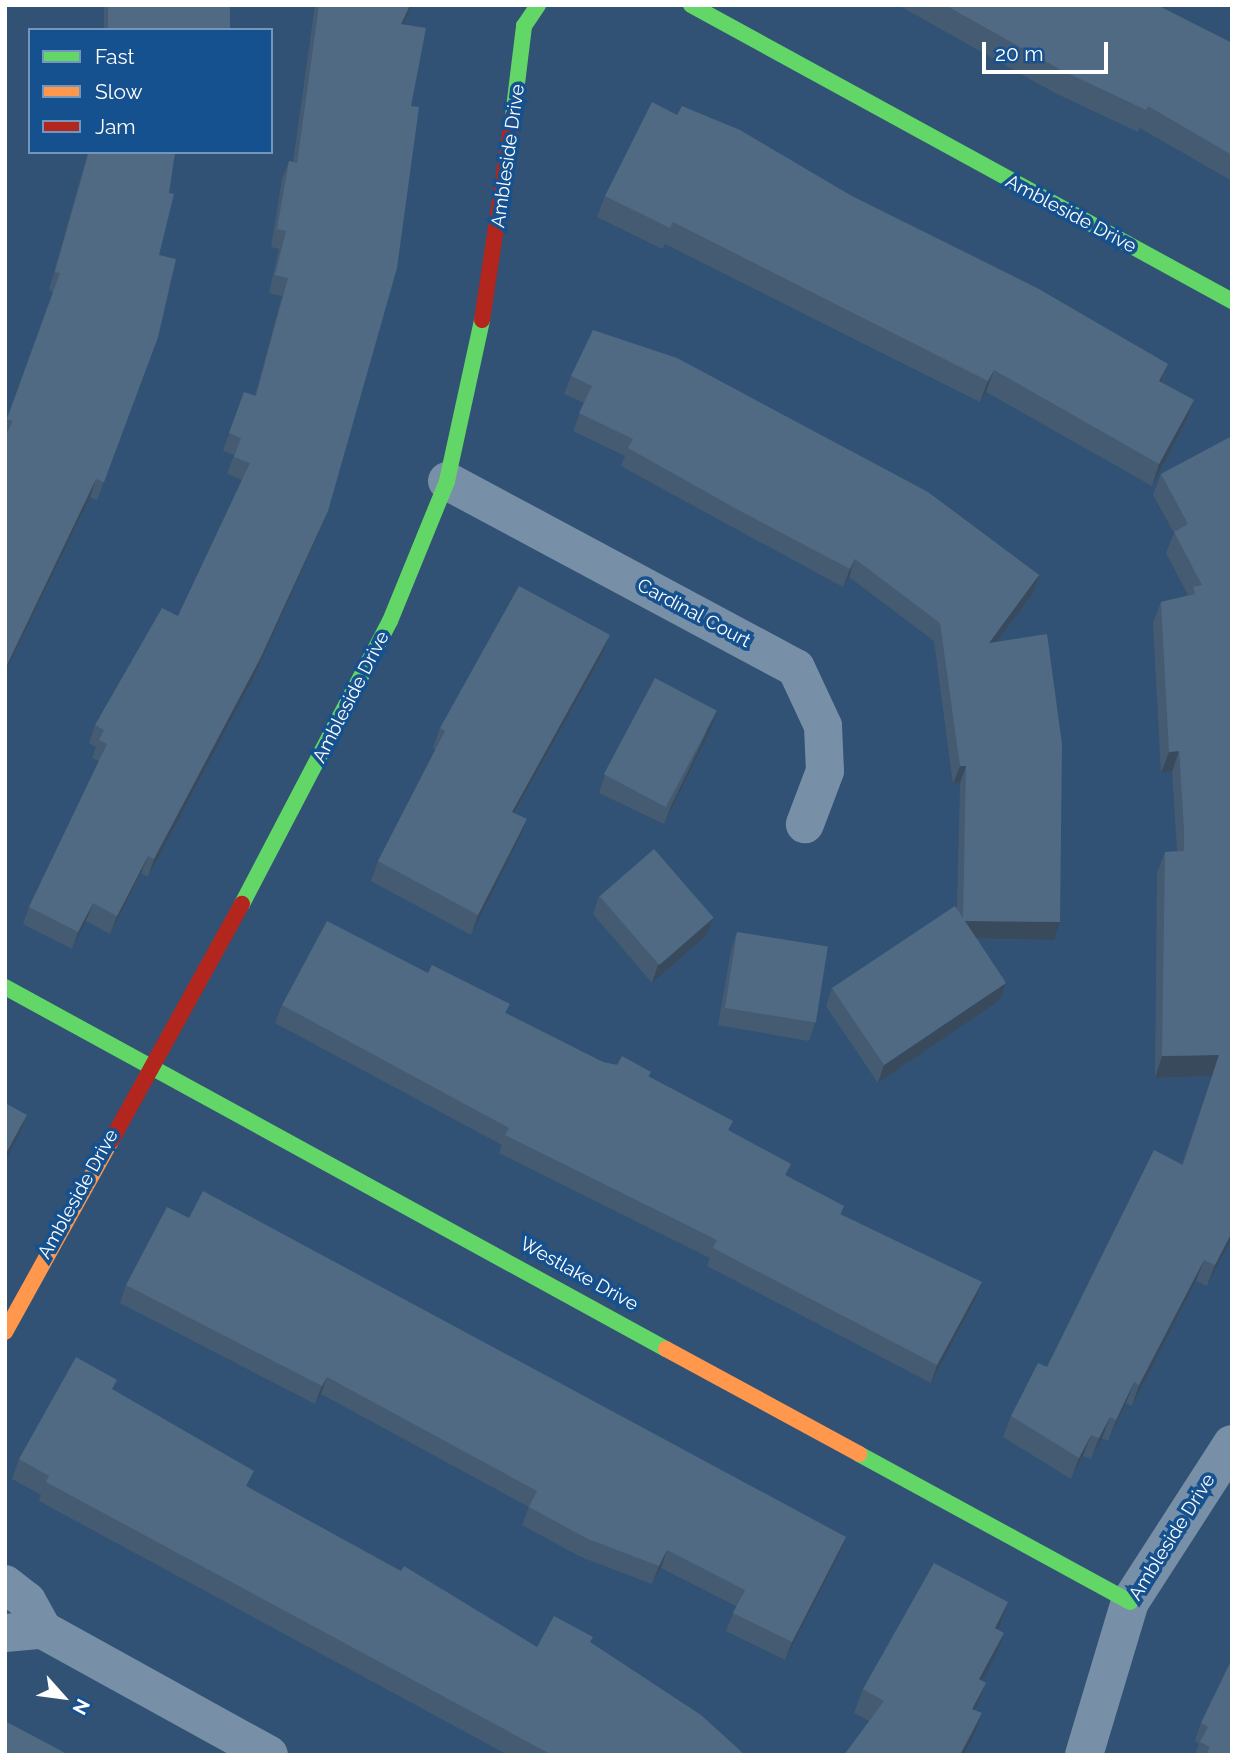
<!DOCTYPE html>
<html>
<head>
<meta charset="utf-8">
<style>
	body { margin:0 }
	#map { position:relative; width:1237px; height:1760px; overflow:hidden; background:#315274; font-family:Raleway,sans-serif }
	div>[style] { position:absolute }
	[style*='--x'] { left:calc(var(--x)*1px); top:calc(var(--y)*1px); width:calc(var(--w)*1px); rotate:calc(var(--a)*1deg) }
	.street>* { height:38px; margin:-19px; padding:0 19px; transform-origin:19px; border-radius:19px; background:#7890a7 }
	.fast>* { height:16px; margin:-8px; padding:0 8px; transform-origin:8px; border-radius:8px; background:#63d668 }
	.slow>* { height:16px; margin:-8px; padding:0 8px; transform-origin:8px; border-radius:8px; background:#ff974d }
	.jam>* { height:16px; margin:-8px; padding:0 8px; transform-origin:8px; border-radius:8px; background:#b3261e }
	.wall>* { inset:0; background:#455b72; transform-origin:0 0 }
	.shaded-wall>* { inset:0; background:#384a5c }
	.building>* { inset:0; background:#506a84; transform-origin:0 0 }
	span { translate:-50% -50%; white-space:nowrap; text-align:center; line-height:1.15; -webkit-text-stroke:7px #16518f; paint-order:stroke }
	.street-label { font-size:19px; color:#fff }
	.frame { position:absolute; inset:0; border:7px solid #fff; pointer-events:none }
	.legend { position:absolute; left:28px; top:28px; width:245px; height:126px; box-sizing:border-box; background:#16518f; border:2px solid #7397bc; margin:0; padding:9px 12px; list-style:none; font-size:21px; color:#fff }
	.legend li { display:flex; align-items:center; gap:14px; height:35px }
	.legend b { width:35px; border:2px solid #7397bc }
	.north { position:absolute; left:28px; top:1662px; width:70px; height:70px; -webkit-text-stroke:5px #16518f; paint-order:stroke; rotate:118deg; font-size:19px; font-weight:700; line-height:28px; text-align:center; color:#fff }
	.north::after { content:''; display:block; margin:auto; width:24px; height:32px; background:#fff; clip-path:polygon(50% 0,100% 100%,50% 72%,0 100%) }
	.scale { position:absolute; left:982px; top:42px; width:126px; height:32px; box-sizing:border-box; border:4px solid #fff; border-top:0; padding-left:9px; font-size:21px; line-height:24px; white-space:nowrap; color:#fff; -webkit-text-stroke:5px #16518f; paint-order:stroke }
</style>
</head>
<body>
<div id="map">
	<div class="street">
		<div style="--x:447;--y:481;--w:396;--a:28.2"></div>
		<div style="--x:796;--y:668;--w:64;--a:65"></div>
		<div style="--x:823;--y:726;--w:45;--a:87.5"></div>
		<div style="--x:825;--y:771;--w:57;--a:110.7"></div>
		<div style="--x:5;--y:1584;--w:28;--a:38"></div>
		<div style="--x:27;--y:1601;--w:33;--a:61"></div>
		<div style="--x:43;--y:1630;--w:258;--a:28.9"></div>
		<div style="--x:5;--y:1633;--w:38;--a:-5"></div>
		<div style="--x:1084;--y:1755;--w:160;--a:-73.3"></div>
		<div style="--x:1130;--y:1602;--w:188;--a:-57.2"></div>
	</div>
	<div class="fast">
		<div style="--x:691;--y:5;--w:617;--a:28.68"></div>
		<div style="--x:513;--y:116;--w:91;--a:-83"></div>
		<div style="--x:524;--y:26;--w:25;--a:-56"></div>
		<div style="--x:242;--y:904;--w:319;--a:-62.4"></div>
		<div style="--x:390;--y:621;--w:151;--a:-67.8"></div>
		<div style="--x:447;--y:481;--w:165;--a:-77.7"></div>
		<div style="--x:5;--y:987;--w:754;--a:28.71"></div>
		<div style="--x:859;--y:1454;--w:309;--a:28.6"></div>
	</div>
	<div class="slow">
		<div style="--x:5;--y:1332;--w:218;--a:-61"></div>
		<div style="--x:666;--y:1349;--w:220;--a:28.5"></div>
	</div>
	<div class="jam">
		<div style="--x:482;--y:320;--w:206;--a:-81.4"></div>
		<div style="--x:111;--y:1141;--w:271;--a:-61.1"></div>
	</div>
	<div class="wall">
		<div style="left:104px;top:5px;width:126px;height:25px"></div>
		<div style="clip-path:polygon(315px 5px,412px 5px,403px 24px,321px 528px,254px 677px,148px 877px,141px 873px,110px 934px,86px 921px,72px 949px,23px 924px,29px 907px,99px 761px,92px 758px,96px 747px,89px 743px,95px 725px,178px 616px,242px 480px,227px 474px,234px 455px,223px 451px,244px 392px,255px 396px,282px 296px,269px 293px,279px 249px,271px 247px,282px 179px,289px 161px,293px 162px)"></div>
		<div style="clip-path:polygon(898px 5px,1157px 5px,1232px 43px,1232px 181px,1140px 128px,1138px 132px,1055px 93px)"></div>
		<div style="clip-path:polygon(677px 115px,850px 195px,1168px 364px,1162px 383px,1194px 400px,1186px 421px,1152px 486px,986px 392px,980px 402px,665px 244px,662px 249px,597px 217px,605px 196px)"></div>
		<div style="clip-path:polygon(88px 152px,175px 152px,159px 255px,158px 337px,97px 500px,90px 497px,5px 673px,5px 424px,53px 292px,49px 290px)"></div>
		<div style="clip-path:polygon(571px 376px,1039px 575px,1033px 593px,996px 642px,1054px 940px,977px 939px,1006px 983px,1000px 1000px,878px 1083px,826px 1006px,832px 988px,957px 909px,960px 783px,953px 784px,934px 641px,849px 577px,843px 587px,736px 529px,621px 466px,625px 456px,573px 431px,584px 403px,564px 394px)"></div>
		<div style="clip-path:polygon(1232px 436px,1232px 1238px,1207px 1286px,1196px 1281px,1132px 1406px,1126px 1403px,1108px 1441px,1102px 1438px,1091px 1459px,1083px 1456px,1071px 1479px,1003px 1437px,1011px 1416px,1047px 1367px,1182px 1164px,1212px 1076px,1155px 1078px,1157px 873px,1165px 852px,1177px 851px,1177px 849px,1172px 772px,1161px 773px,1153px 623px,1161px 602px,1188px 595px,1166px 553px,1174px 533px,1153px 495px,1161px 474px)"></div>
		<div style="clip-path:polygon(610px 635px,602px 655px,515px 813px,519px 839px,471px 935px,371px 881px,378px 861px,435px 750px,433px 748px,440px 728px)"></div>
		<div style="clip-path:polygon(711px 729px,664px 824px,599px 793px,605px 775px)"></div>
		<div style="clip-path:polygon(599px 896px,707px 935px,652px 983px,593px 914px)"></div>
		<div style="clip-path:polygon(737px 932px,815px 1023px,809px 1041px,718px 1025px,731px 950px)"></div>
		<div style="clip-path:polygon(428px 973px,603px 1062px,651px 1072px,649px 1077px,730px 1131px,787px 1176px,844px 1206px,841px 1215px,975px 1300px,931px 1383px,707px 1266px,710px 1258px,499px 1153px,502px 1145px,275px 1023px,282px 1005px)"></div>
		<div style="clip-path:polygon(126px 1285px,846px 1537px,839px 1555px,785px 1660px,726px 1631px,736px 1606px,661px 1568px,652px 1584px,581px 1557px,522px 1525px,529px 1507px,321px 1394px,315px 1404px,120px 1303px)"></div>
		<div style="clip-path:polygon(114px 1390px,248px 1487px,537px 1647px,591px 1643px,745px 1755px,508px 1755px,39px 1501px,41px 1495px,12px 1479px,19px 1459px)"></div>
		<div style="clip-path:polygon(1008px 1602px,998px 1630px,995px 1657px,982px 1681px,986px 1683px,976px 1710px,973px 1737px,869px 1721px,854px 1713px,863px 1689px)"></div>
		<div style="clip-path:polygon(1232px 1659px,1232px 1755px,1195px 1755px,1199px 1744px,1195px 1741px,1201px 1723px)"></div>
	</div>
	<div class="shaded-wall">
		<div style="clip-path:polygon(410px 5px,412px 5px,395px 42px,401px 24px)"></div>
		<div style="clip-path:polygon(1168px 364px,1160px 386px,1159px 381px)"></div>
		<div style="clip-path:polygon(994px 370px,986px 392px,980px 402px,988px 381px)"></div>
		<div style="clip-path:polygon(1194px 400px,1186px 421px,1152px 486px,1159px 464px)"></div>
		<div style="clip-path:polygon(96px 479px,90px 497px,5px 673px,5px 669px)"></div>
		<div style="clip-path:polygon(328px 511px,321px 528px,254px 677px,148px 877px,154px 859px)"></div>
		<div style="clip-path:polygon(855px 559px,849px 577px,843px 587px,850px 569px)"></div>
		<div style="clip-path:polygon(1039px 575px,1033px 593px,982px 661px,989px 643px)"></div>
		<div style="clip-path:polygon(610px 635px,602px 655px,504px 832px,512px 812px)"></div>
		<div style="clip-path:polygon(717px 711px,711px 729px,664px 824px,671px 806px)"></div>
		<div style="clip-path:polygon(1179px 751px,1172px 772px,1161px 773px,1169px 752px)"></div>
		<div style="clip-path:polygon(960px 766px,966px 766px,960px 783px,953px 784px)"></div>
		<div style="clip-path:polygon(527px 819px,519px 839px,471px 935px,478px 915px)"></div>
		<div style="clip-path:polygon(148px 856px,141px 873px,110px 934px,117px 916px)"></div>
		<div style="clip-path:polygon(93px 903px,86px 921px,72px 949px,78px 932px)"></div>
		<div style="clip-path:polygon(713px 918px,707px 935px,652px 983px,658px 965px)"></div>
		<div style="clip-path:polygon(965px 921px,1060px 922px,1054px 940px,958px 938px)"></div>
		<div style="clip-path:polygon(1006px 983px,1000px 1000px,878px 1083px,884px 1065px)"></div>
		<div style="clip-path:polygon(1219px 1055px,1212px 1076px,1155px 1078px,1162px 1056px)"></div>
		<div style="clip-path:polygon(27px 1115px,20px 1133px,5px 1161px,5px 1155px)"></div>
		<div style="clip-path:polygon(1232px 1232px,1232px 1238px,1207px 1286px,1215px 1265px)"></div>
		<div style="clip-path:polygon(1204px 1260px,1196px 1281px,1132px 1406px,1139px 1385px)"></div>
		<div style="clip-path:polygon(982px 1282px,975px 1300px,931px 1383px,937px 1365px)"></div>
		<div style="clip-path:polygon(327px 1377px,321px 1394px,315px 1404px,322px 1386px)"></div>
		<div style="clip-path:polygon(1134px 1382px,1126px 1403px,1108px 1441px,1116px 1420px)"></div>
		<div style="clip-path:polygon(1110px 1417px,1102px 1438px,1091px 1459px,1099px 1438px)"></div>
		<div style="clip-path:polygon(1091px 1435px,1083px 1456px,1071px 1479px,1079px 1458px)"></div>
		<div style="clip-path:polygon(846px 1537px,839px 1555px,785px 1660px,792px 1642px)"></div>
		<div style="clip-path:polygon(667px 1550px,661px 1568px,652px 1584px,659px 1566px)"></div>
		<div style="clip-path:polygon(1008px 1602px,1000px 1626px,986px 1652px,995px 1628px)"></div>
		<div style="clip-path:polygon(1004px 1633px,995px 1657px,971px 1703px,979px 1679px)"></div>
		<div style="clip-path:polygon(986px 1683px,977px 1707px,964px 1732px,972px 1709px)"></div>
		<div style="clip-path:polygon(982px 1713px,973px 1737px,964px 1755px,960px 1755px)"></div>
	</div>
	<div class="building">
		<div style="left:108px;top:5px;width:122px;height:25px"></div>
		<div style="clip-path:polygon(319px 5px,410px 5px,401px 24px,426px 28px,411px 106px,419px 107px,397px 268px,328px 511px,260px 659px,154px 859px,148px 856px,117px 916px,93px 903px,78px 932px,29px 907px,107px 744px,99px 740px,104px 730px,95px 725px,162px 608px,178px 616px,250px 463px,234px 457px,241px 438px,229px 433px,244px 392px,256px 396px,288px 278px,275px 275px,286px 231px,277px 229px,289px 161px,297px 163px)"></div>
		<div style="clip-path:polygon(945px 5px,1157px 5px,1232px 43px,1232px 155px,1148px 106px,1146px 110px,1063px 71px)"></div>
		<div style="clip-path:polygon(652px 102px,677px 115px,682px 106px,740px 130px,850px 195px,1037px 288px,1168px 364px,1159px 381px,1194px 400px,1159px 464px,994px 370px,988px 381px,673px 222px,670px 228px,605px 196px)"></div>
		<div style="clip-path:polygon(89px 152px,175px 152px,169px 193px,174px 194px,159px 255px,176px 259px,158px 337px,104px 482px,96px 479px,5px 669px,5px 437px,13px 421px,7px 419px,60px 273px,55px 272px)"></div>
		<div style="clip-path:polygon(593px 330px,677px 358px,928px 492px,1039px 575px,989px 643px,1047px 634px,1062px 744px,1060px 922px,965px 921px,1006px 983px,884px 1065px,832px 988px,955px 906px,963px 918px,966px 766px,960px 766px,940px 623px,855px 559px,850px 569px,742px 512px,628px 448px,633px 439px,579px 413px,592px 386px,571px 376px)"></div>
		<div style="clip-path:polygon(1232px 436px,1232px 1232px,1215px 1265px,1204px 1260px,1139px 1385px,1134px 1382px,1116px 1420px,1110px 1417px,1099px 1438px,1091px 1435px,1079px 1458px,1011px 1416px,1038px 1363px,1047px 1367px,1154px 1150px,1183px 1165px,1219px 1055px,1162px 1056px,1165px 852px,1184px 851px,1184px 828px,1179px 751px,1169px 752px,1161px 602px,1195px 594px,1193px 587px,1202px 585px,1174px 532px,1188px 524px,1161px 474px)"></div>
		<div style="clip-path:polygon(519px 586px,610px 635px,512px 812px,527px 819px,478px 915px,378px 861px,445px 731px,440px 728px)"></div>
		<div style="left:655px;top:678px;width:70px;height:109px;rotate:28deg"></div>
		<div style="left:654px;top:849px;width:91px;height:72px;rotate:49deg"></div>
		<div style="clip-path:polygon(327px 921px,428px 973px,432px 965px,510px 1004px,505px 1013px,603px 1062px,617px 1065px,622px 1056px,651px 1072px,648px 1076px,733px 1121px,728px 1130px,791px 1164px,785px 1175px,844px 1206px,840px 1214px,982px 1282px,937px 1365px,713px 1248px,717px 1240px,505px 1135px,509px 1128px,282px 1005px)"></div>
		<div style="left:737px;top:932px;width:92px;height:77px;rotate:9deg"></div>
		<div style="clip-path:polygon(5px 1103px,27px 1115px,5px 1155px)"></div>
		<div style="clip-path:polygon(203px 1191px,846px 1537px,792px 1642px,733px 1613px,745px 1590px,667px 1550px,659px 1566px,588px 1539px,529px 1507px,537px 1491px,327px 1377px,322px 1386px,126px 1285px,167px 1207px,189px 1218px)"></div>
		<div style="clip-path:polygon(76px 1357px,117px 1380px,112px 1389px,254px 1471px,246px 1486px,401px 1571px,404px 1566px,537px 1647px,554px 1616px,593px 1637px,590px 1642px,701px 1715px,745px 1755px,552px 1755px,46px 1482px,49px 1476px,19px 1459px)"></div>
		<div style="clip-path:polygon(934px 1563px,1008px 1602px,995px 1628px,1004px 1633px,979px 1679px,986px 1683px,972px 1709px,982px 1713px,960px 1755px,844px 1755px,884px 1701px,863px 1689px)"></div>
		<div style="clip-path:polygon(1232px 1659px,1232px 1755px,1206px 1755px,1210px 1747px,1200px 1742px,1208px 1727px,1201px 1723px)"></div>
		<div style="clip-path:polygon(5px 1721px,69px 1755px,5px 1755px)"></div>
	</div>
	<div class="street-label">
		<span style="left:508px;top:156px;rotate:-82deg">Ambleside Drive</span>
		<span style="left:1071px;top:214px;rotate:28deg">Ambleside Drive</span>
		<span style="left:694px;top:613px;rotate:28deg">Cardinal Court</span>
		<span style="left:351px;top:697px;rotate:-63deg">Ambleside Drive</span>
		<span style="left:78px;top:1194px;rotate:-61deg">Ambleside Drive</span>
		<span style="left:579px;top:1274px;rotate:29deg">Westlake Drive</span>
		<span style="left:1172px;top:1537px;rotate:-58deg">Ambleside Drive</span>
	</div>
	<div class="frame"></div>
	<ul class="legend">
	<li><b style="height:9px;background:#63d668"></b>Fast</li>
	<li><b style="height:9px;background:#ff974d"></b>Slow</li>
	<li><b style="height:9px;background:#b3261e"></b>Jam</li>
	</ul>
	<div class="north">N</div>
	<div class="scale">20 m</div>
</div>
</body>
</html>
